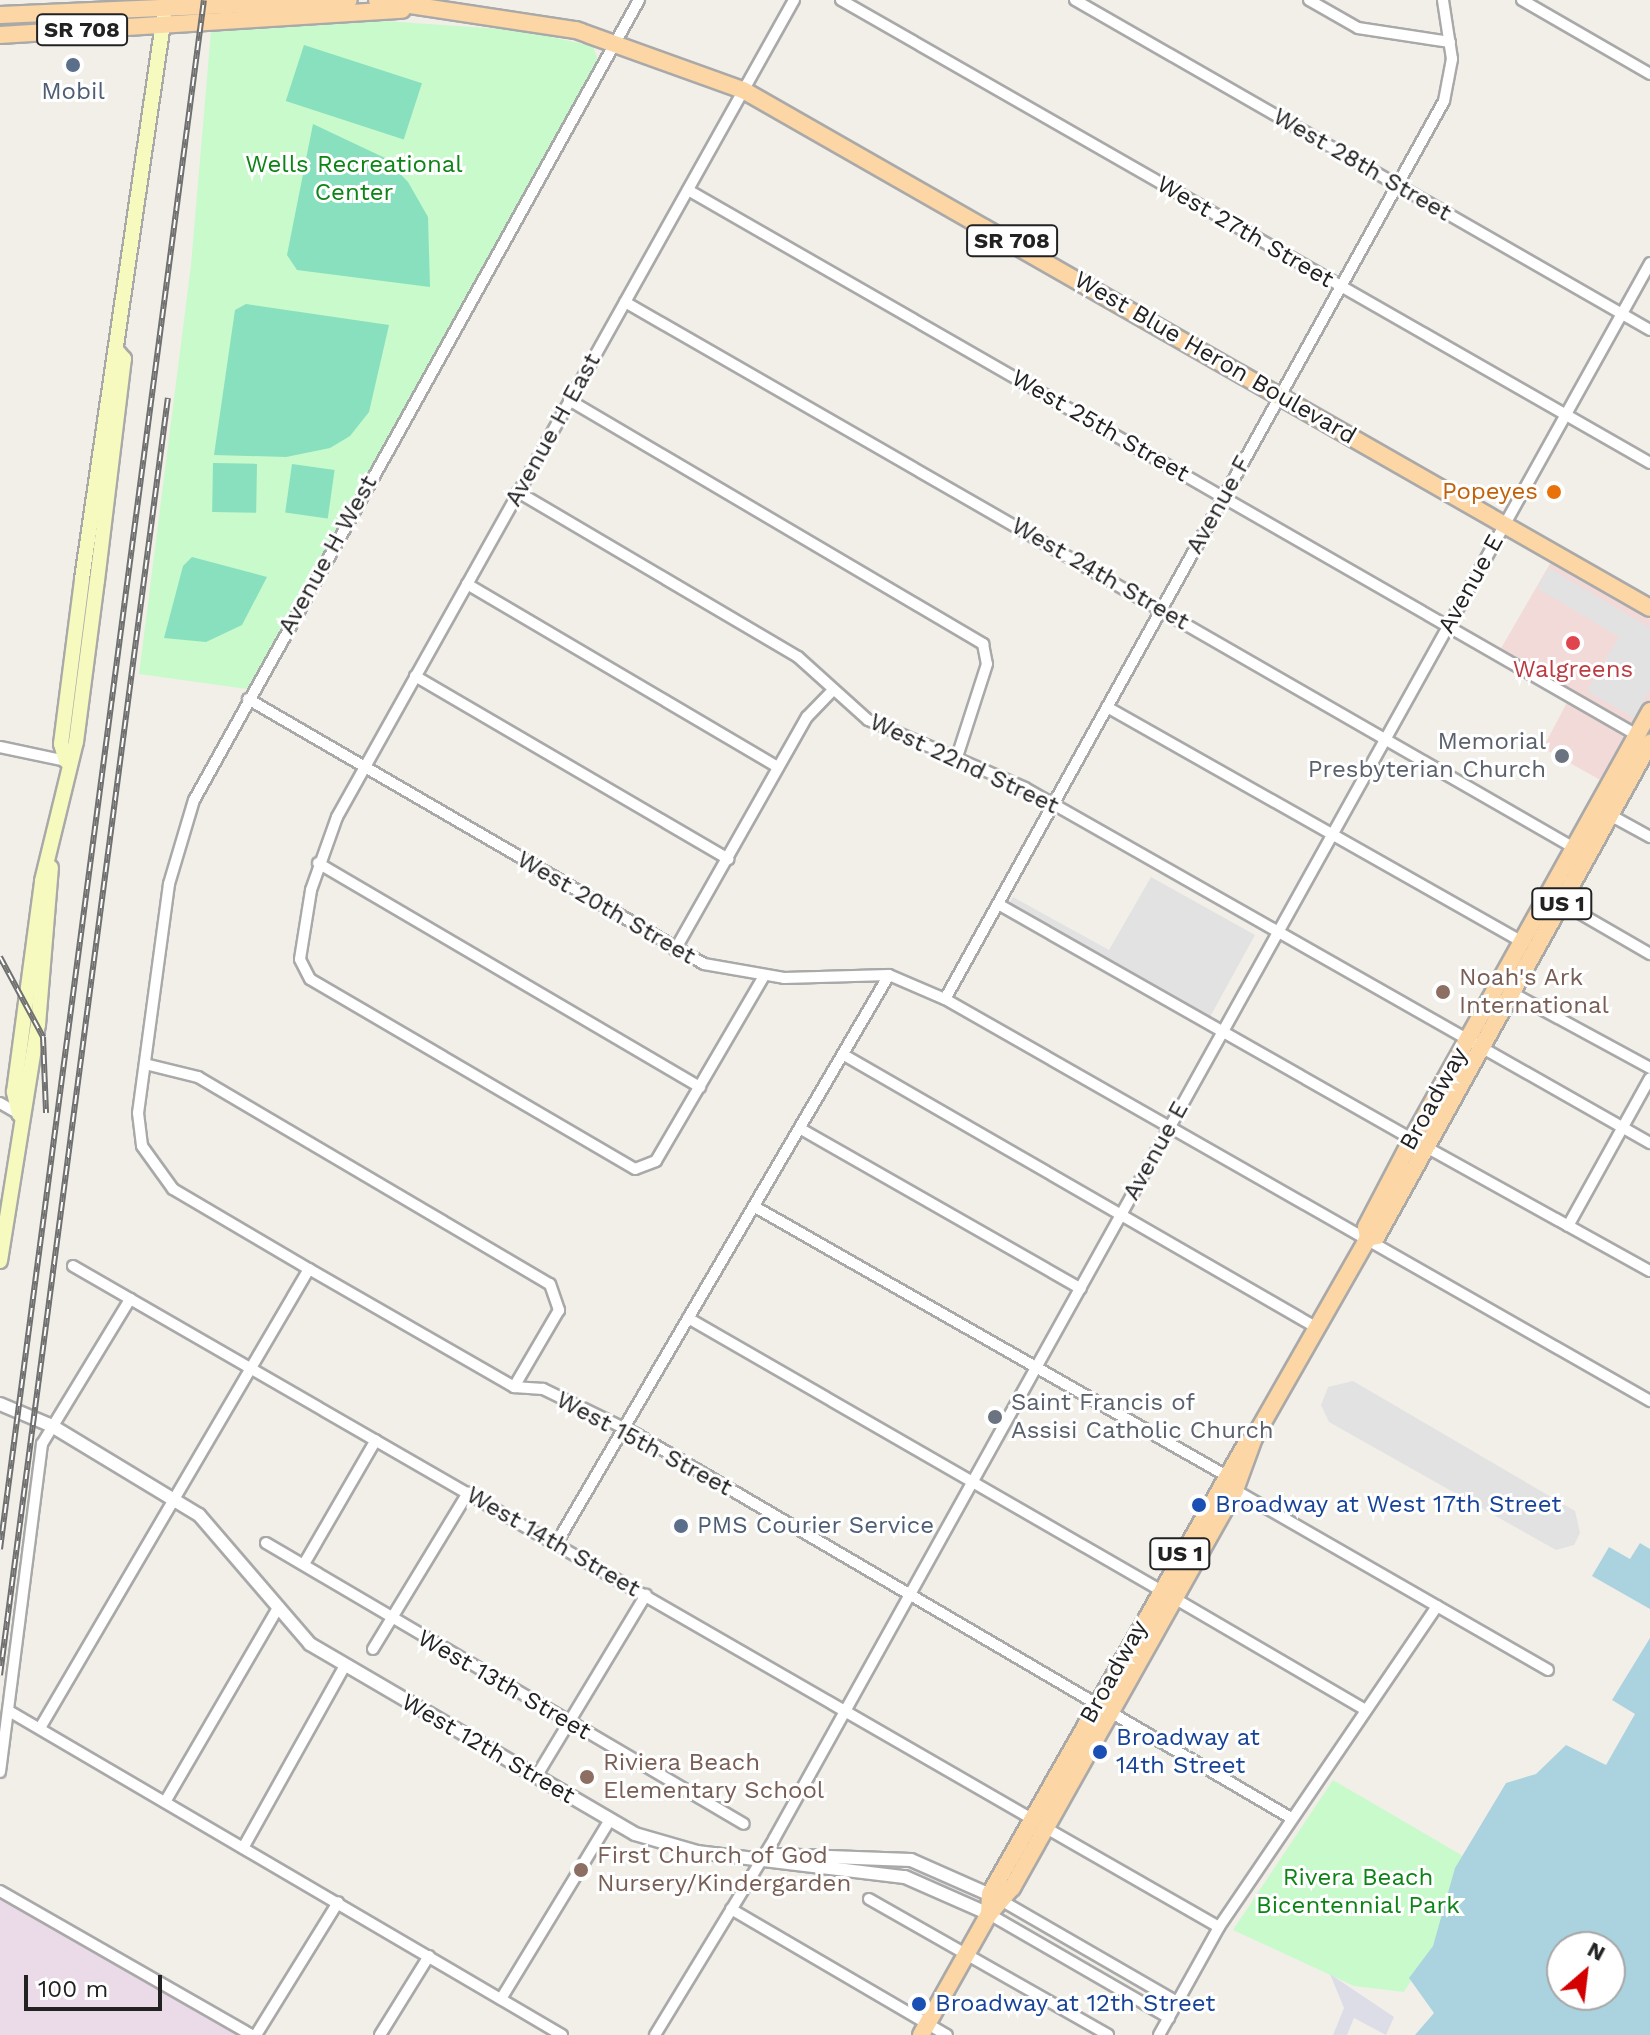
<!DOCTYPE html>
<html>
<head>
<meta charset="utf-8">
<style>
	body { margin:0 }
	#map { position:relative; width:1650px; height:2035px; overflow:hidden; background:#f2efe9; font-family:"Work Sans",sans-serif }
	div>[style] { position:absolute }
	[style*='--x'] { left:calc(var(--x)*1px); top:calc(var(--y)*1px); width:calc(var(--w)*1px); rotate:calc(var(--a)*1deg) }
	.commercial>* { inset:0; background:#f2dad9 }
	.industrial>* { inset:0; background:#ebdbe8 }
	.park>* { inset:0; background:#c8facc }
	.pitch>* { inset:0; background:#88e0be; transform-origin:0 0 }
	.parking>* { inset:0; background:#e2e2e2 }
	.plaza>* { inset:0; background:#dddde8 }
	.water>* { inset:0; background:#aad3df }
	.roads { filter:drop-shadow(2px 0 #a9a9a9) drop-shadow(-2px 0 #a9a9a9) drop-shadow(0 2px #a9a9a9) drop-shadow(0 -2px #a9a9a9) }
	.minor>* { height:10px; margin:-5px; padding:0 5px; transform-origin:5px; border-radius:5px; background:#fff }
	.tertiary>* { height:12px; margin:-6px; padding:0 6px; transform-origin:6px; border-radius:6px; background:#fff }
	.secondary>* { height:14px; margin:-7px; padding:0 7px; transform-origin:7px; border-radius:7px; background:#f7fabf }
	.primary>* { height:16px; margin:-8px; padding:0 8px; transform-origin:8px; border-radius:8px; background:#fcd6a4 }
	.rail>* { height:6px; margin-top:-3px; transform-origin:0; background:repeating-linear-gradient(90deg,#fff 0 9px,#707070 0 18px); box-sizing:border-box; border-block:2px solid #707070 }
	.dots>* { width:22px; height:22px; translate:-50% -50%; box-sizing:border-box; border:4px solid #fff; border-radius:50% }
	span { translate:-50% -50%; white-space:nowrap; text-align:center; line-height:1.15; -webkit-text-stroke:6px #fff; paint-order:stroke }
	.shield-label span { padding:2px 6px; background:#fff; border:2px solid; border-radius:6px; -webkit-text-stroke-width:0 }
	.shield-label { font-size:22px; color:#222; font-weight:700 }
	.service-label { font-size:24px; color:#4e5e75 }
	.left { translate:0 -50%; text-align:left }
	.park-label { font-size:24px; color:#0c8416 }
	.street-label { font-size:24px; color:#222 }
	.food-label { font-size:24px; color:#c56008 }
	.right { translate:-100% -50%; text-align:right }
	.health-label { font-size:24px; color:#be3a42 }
	.worship-label { font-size:24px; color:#5b616d }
	.education-label { font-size:24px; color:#785e54 }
	.transit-label { font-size:24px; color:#164399 }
	.north { position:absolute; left:1546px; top:1931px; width:80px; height:80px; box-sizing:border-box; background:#fff; border:2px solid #a7a7a7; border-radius:50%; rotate:28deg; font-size:22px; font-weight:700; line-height:32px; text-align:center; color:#222 }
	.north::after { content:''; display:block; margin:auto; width:28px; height:36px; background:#d40000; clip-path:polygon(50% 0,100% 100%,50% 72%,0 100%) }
	.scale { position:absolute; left:24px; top:1975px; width:138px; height:36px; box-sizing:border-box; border:4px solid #222; border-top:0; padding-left:10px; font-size:24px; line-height:28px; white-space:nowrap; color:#222; -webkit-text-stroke:6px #fff; paint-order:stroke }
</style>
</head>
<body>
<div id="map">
	<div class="commercial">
		<div style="clip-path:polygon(1551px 562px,1650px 619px,1650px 726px,1602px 781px,1543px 748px,1573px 691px,1500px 650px)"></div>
	</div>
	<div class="industrial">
		<div style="clip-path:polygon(0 1898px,236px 2035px,0 2035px)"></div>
	</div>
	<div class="park">
		<div style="clip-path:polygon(384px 21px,519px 30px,593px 46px,598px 60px,247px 689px,139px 674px,191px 265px,211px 31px)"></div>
		<div style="clip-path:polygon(1333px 1780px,1463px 1856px,1433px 1946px,1404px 1992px,1354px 1986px,1233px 1930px)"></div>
	</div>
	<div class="pitch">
		<div style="left:304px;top:45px;width:124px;height:59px;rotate:18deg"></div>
		<div style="clip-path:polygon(313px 124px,385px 158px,408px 182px,428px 217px,430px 287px,297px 270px,287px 255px)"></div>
		<div style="clip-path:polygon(246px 304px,389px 325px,369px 412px,350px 436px,330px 448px,286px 457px,214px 455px,235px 310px)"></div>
		<div style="left:213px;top:463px;width:44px;height:49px;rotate:1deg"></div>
		<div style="left:292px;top:464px;width:43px;height:49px;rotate:8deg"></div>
		<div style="clip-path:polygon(192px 557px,267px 577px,242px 625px,206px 642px,164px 638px,183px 566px)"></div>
	</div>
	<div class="parking">
		<div style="clip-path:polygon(1549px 568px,1650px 628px,1650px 689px,1634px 718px,1587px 691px,1619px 637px,1537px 588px)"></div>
		<div style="clip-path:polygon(1151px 877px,1255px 935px,1205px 1026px,1005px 910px,1013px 897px,1109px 950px)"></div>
		<div style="clip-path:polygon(1353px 1381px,1575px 1511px,1580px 1533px,1574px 1545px,1556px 1550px,1329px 1422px,1321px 1405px,1328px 1387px)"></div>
	</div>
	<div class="plaza">
		<div style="clip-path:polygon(1330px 1974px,1394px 2017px,1386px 2035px,1354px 2018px,1347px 2035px,1333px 2035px,1344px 2008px)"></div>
	</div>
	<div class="water">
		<div style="clip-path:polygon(1640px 1543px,1650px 1549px,1650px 1609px,1592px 1576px,1609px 1547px,1630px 1559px)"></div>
		<div style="clip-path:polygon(evenodd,1650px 1638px,1650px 2035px,1415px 2035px,1434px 2013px,1409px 1978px,1433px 1946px,1455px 1868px,1506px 1783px,1536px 1774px,1566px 1745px,1606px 1765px,1635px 1714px,1612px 1700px,1650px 1638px,1562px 1947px,1610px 1947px,1610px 1995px,1562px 1995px,1562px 1947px)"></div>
	</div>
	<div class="roads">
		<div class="minor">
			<div style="--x:639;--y:0;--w:915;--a:119.08"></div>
			<div style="--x:194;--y:800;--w:88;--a:106.6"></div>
			<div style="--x:169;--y:884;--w:231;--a:97.7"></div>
			<div style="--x:138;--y:1113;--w:33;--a:83"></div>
			<div style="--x:142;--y:1146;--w:53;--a:54.2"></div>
			<div style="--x:173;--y:1189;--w:158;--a:30.5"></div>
			<div style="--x:309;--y:1269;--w:237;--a:29.9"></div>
			<div style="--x:514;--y:1387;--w:29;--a:4"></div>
			<div style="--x:543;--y:1389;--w:103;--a:25.8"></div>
			<div style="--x:636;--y:1434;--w:759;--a:30.38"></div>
			<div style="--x:841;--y:0;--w:932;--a:29.78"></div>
			<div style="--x:1075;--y:0;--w:663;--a:29.85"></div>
			<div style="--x:1309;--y:0;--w:56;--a:29.7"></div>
			<div style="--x:1358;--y:28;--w:93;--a:8.7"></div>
			<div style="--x:1522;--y:0;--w:148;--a:30"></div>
			<div style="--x:688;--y:190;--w:1094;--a:29.87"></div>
			<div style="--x:625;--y:302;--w:1095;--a:29.91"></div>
			<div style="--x:569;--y:400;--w:481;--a:30.5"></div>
			<div style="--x:983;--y:644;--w:20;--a:79"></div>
			<div style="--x:987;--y:664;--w:101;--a:107.9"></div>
			<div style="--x:518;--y:492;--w:325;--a:30.5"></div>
			<div style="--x:798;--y:657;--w:94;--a:42"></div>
			<div style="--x:868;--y:720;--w:171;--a:23.4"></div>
			<div style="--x:1025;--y:788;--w:719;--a:29.6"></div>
			<div style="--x:467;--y:584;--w:361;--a:30.5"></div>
			<div style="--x:415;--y:676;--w:363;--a:30.3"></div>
			<div style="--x:248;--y:699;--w:527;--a:30.16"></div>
			<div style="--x:704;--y:964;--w:81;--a:9.9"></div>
			<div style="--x:784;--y:978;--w:105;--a:-1.6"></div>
			<div style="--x:889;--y:975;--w:61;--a:23.2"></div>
			<div style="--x:945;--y:999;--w:812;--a:29.69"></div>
			<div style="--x:1107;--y:707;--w:477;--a:29.5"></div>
			<div style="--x:0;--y:747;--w:67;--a:12"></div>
			<div style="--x:1610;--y:815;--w:46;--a:28.8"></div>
			<div style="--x:318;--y:863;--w:443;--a:30.4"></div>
			<div style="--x:1562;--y:903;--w:102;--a:30.1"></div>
			<div style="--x:998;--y:904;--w:476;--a:29.6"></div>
			<div style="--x:675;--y:950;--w:268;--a:-60.5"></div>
			<div style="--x:807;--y:717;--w:37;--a:-46"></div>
			<div style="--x:764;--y:976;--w:214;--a:120.3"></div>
			<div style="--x:656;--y:1161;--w:22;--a:159"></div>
			<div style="--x:635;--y:1169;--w:376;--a:-149.7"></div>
			<div style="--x:310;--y:979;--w:22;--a:-117"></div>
			<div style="--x:300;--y:959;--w:70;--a:-80.9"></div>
			<div style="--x:311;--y:890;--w:77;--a:-70.4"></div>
			<div style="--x:337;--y:817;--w:936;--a:-60.78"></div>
			<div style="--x:1512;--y:993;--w:157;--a:28.5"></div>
			<div style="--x:945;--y:999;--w:1027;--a:-60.94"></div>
			<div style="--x:1444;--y:101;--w:43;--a:-79.2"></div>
			<div style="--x:1452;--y:59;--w:60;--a:-98.7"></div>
			<div style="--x:844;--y:1055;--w:548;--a:29.98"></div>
			<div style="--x:145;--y:1064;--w:55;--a:13.8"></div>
			<div style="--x:198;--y:1077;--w:408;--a:30.5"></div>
			<div style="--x:550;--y:1284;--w:28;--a:71"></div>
			<div style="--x:559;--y:1310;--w:89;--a:120.3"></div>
			<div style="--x:0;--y:1103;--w:22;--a:30"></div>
			<div style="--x:801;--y:1129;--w:322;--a:29.7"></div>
			<div style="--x:1426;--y:1147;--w:256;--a:29"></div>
			<div style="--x:755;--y:1207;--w:541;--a:29.69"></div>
			<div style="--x:1568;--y:1226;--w:169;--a:-61"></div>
			<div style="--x:73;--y:1266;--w:1107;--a:29.97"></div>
			<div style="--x:688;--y:1318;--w:545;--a:29.95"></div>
			<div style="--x:1235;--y:1490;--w:361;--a:29.9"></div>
			<div style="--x:266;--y:1543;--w:554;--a:30.45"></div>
			<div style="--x:556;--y:1544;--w:659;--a:-59.66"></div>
			<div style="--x:304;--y:1564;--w:143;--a:-59.9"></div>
			<div style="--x:1174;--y:1598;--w:222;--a:30.3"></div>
			<div style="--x:373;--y:1649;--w:183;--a:-58.7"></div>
			<div style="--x:9;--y:1711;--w:641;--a:30.37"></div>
			<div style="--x:40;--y:1728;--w:532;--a:-59.63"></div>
			<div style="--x:0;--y:1772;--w:331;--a:-82.7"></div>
			<div style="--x:42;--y:1444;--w:170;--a:-58.7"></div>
			<div style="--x:536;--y:1777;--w:213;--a:-58.9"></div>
			<div style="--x:165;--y:1802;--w:221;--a:-59.8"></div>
			<div style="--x:1046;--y:1828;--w:199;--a:29.8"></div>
			<div style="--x:243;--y:1848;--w:207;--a:-60.8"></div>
			<div style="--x:0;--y:1891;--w:289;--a:29.8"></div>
			<div style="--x:869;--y:1899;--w:275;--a:29.6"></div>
			<div style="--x:1004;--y:1902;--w:200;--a:30"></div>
			<div style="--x:731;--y:1909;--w:250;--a:30.3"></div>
			<div style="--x:989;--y:1914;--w:208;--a:30"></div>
			<div style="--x:501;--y:1999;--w:210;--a:-58.7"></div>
			<div style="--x:256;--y:2035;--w:156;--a:-58.3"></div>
			<div style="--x:380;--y:2035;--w:93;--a:-58.2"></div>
			<div style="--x:655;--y:2035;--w:229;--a:-58.7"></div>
			<div style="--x:774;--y:1839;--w:1803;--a:-60.93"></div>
			<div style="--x:1159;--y:2035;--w:124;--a:-60.9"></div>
			<div style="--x:1219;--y:1927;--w:388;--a:-55.8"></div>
		</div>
		<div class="tertiary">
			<div style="--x:0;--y:1404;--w:56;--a:22.9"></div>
			<div style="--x:52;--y:1426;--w:172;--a:31.2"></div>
			<div style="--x:199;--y:1515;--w:170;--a:49.3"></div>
			<div style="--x:310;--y:1644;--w:376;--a:30.3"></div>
			<div style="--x:635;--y:1834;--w:65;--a:16.2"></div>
			<div style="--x:697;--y:1852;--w:209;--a:6.9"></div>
			<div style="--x:905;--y:1877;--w:92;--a:23.8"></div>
			<div style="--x:775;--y:1855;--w:136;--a:2.1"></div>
			<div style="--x:911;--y:1860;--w:92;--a:23.8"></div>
		</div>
		<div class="secondary">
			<div style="--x:66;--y:761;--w:18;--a:-106"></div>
			<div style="--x:61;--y:744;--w:166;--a:-82.7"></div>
			<div style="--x:82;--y:579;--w:569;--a:-81.71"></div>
			<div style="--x:19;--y:1114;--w:23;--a:-103"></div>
			<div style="--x:14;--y:1092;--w:213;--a:-82.4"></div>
			<div style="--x:42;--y:881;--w:143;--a:-76.3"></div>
			<div style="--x:76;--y:742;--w:162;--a:-82.6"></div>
			<div style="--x:97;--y:581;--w:224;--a:-83.1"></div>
			<div style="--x:124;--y:359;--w:9;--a:-131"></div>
			<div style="--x:0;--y:1261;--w:239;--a:-80.9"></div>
			<div style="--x:38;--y:1025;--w:158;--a:-85.3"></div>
		</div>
		<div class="primary">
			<div style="--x:377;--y:0;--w:201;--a:8.6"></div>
			<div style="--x:576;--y:30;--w:177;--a:19.8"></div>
			<div style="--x:743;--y:90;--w:1044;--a:29.73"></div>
			<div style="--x:0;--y:15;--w:349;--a:-2.5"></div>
			<div style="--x:0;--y:35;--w:403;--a:-3.6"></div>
			<div style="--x:1368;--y:1238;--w:11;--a:-100"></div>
			<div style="--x:1366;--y:1227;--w:99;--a:-62.4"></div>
			<div style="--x:1412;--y:1139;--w:490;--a:-60.9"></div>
			<div style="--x:989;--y:1914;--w:20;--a:-87"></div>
			<div style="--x:990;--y:1894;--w:518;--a:-60.36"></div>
			<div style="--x:921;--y:2035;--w:139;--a:-60.7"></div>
			<div style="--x:989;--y:1914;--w:35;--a:-49"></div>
			<div style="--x:1012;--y:1888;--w:456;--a:-60.7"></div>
			<div style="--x:1235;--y:1490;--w:55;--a:-69.9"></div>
			<div style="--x:1254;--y:1438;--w:230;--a:-60.3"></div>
			<div style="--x:1368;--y:1238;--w:9;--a:-13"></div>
			<div style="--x:1377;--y:1236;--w:564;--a:-61.02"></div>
		</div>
	</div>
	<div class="rail">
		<div style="--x:0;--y:957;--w:91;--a:61.7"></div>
		<div style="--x:43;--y:1037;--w:76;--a:87.7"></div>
		<div style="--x:0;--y:1549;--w:1562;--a:-82.5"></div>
		<div style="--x:0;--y:1675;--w:1288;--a:-82.51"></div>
	</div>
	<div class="dots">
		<div style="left:73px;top:65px;background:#5c6f8a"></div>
		<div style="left:1554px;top:492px;background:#e8710a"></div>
		<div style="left:1573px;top:643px;background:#e0444e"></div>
		<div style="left:1562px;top:756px;background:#6b7280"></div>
		<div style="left:1443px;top:992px;background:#8d6e63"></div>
		<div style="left:995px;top:1417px;background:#6b7280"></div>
		<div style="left:1199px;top:1505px;background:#1a4fb4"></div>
		<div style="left:681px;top:1526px;background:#5c6f8a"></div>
		<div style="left:1100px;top:1752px;background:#1a4fb4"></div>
		<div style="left:587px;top:1777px;background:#8d6e63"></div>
		<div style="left:581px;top:1870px;background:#8d6e63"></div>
		<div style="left:919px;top:2004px;background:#1a4fb4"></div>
	</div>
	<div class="shield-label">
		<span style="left:82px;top:30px">SR 708</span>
		<span style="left:1012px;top:241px">SR 708</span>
		<span style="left:1562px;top:904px">US 1</span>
		<span style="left:1180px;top:1554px">US 1</span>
	</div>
	<div class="service-label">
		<span style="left:73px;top:92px">Mobil</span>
		<span class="left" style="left:697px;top:1526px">PMS Courier Service</span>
	</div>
	<div class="park-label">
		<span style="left:354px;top:179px">Wells Recreational<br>Center</span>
		<span style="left:1358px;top:1892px">Rivera Beach<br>Bicentennial Park</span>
	</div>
	<div class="street-label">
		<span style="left:1362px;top:165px;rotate:30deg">West 28th Street</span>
		<span style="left:1245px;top:232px;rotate:30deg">West 27th Street</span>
		<span style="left:1215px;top:358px;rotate:30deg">West Blue Heron Boulevard</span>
		<span style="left:1100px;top:426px;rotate:30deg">West 25th Street</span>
		<span style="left:553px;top:430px;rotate:-61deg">Avenue H East</span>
		<span style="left:1219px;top:505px;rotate:-61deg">Avenue F</span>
		<span style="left:328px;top:555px;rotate:-61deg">Avenue H West</span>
		<span style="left:1100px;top:574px;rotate:30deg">West 24th Street</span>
		<span style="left:1471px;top:584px;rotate:-61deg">Avenue E</span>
		<span style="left:964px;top:764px;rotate:25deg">West 22nd Street</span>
		<span style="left:606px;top:908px;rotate:30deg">West 20th Street</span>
		<span style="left:1434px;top:1099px;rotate:-61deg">Broadway</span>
		<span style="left:1156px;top:1151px;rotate:-61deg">Avenue E</span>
		<span style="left:644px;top:1444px;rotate:28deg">West 15th Street</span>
		<span style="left:553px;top:1542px;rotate:30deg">West 14th Street</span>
		<span style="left:1114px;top:1672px;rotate:-61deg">Broadway</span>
		<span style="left:504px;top:1685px;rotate:30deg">West 13th Street</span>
		<span style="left:488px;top:1749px;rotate:30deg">West 12th Street</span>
	</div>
	<div class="food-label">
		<span class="right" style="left:1538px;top:492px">Popeyes</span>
	</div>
	<div class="health-label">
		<span style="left:1573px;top:670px">Walgreens</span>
	</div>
	<div class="worship-label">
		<span class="right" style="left:1546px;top:756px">Memorial<br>Presbyterian Church</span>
		<span class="left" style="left:1011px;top:1417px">Saint Francis of<br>Assisi Catholic Church</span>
	</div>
	<div class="education-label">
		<span class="left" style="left:1459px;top:992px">Noah's Ark<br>International</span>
		<span class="left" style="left:603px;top:1777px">Riviera Beach<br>Elementary School</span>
		<span class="left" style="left:597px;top:1870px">First Church of God<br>Nursery/Kindergarden</span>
	</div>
	<div class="transit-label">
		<span class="left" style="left:1215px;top:1505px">Broadway at West 17th Street</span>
		<span class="left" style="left:1116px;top:1752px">Broadway at<br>14th Street</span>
		<span class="left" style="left:935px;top:2004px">Broadway at 12th Street</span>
	</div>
	<div class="north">N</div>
	<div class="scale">100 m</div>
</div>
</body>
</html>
